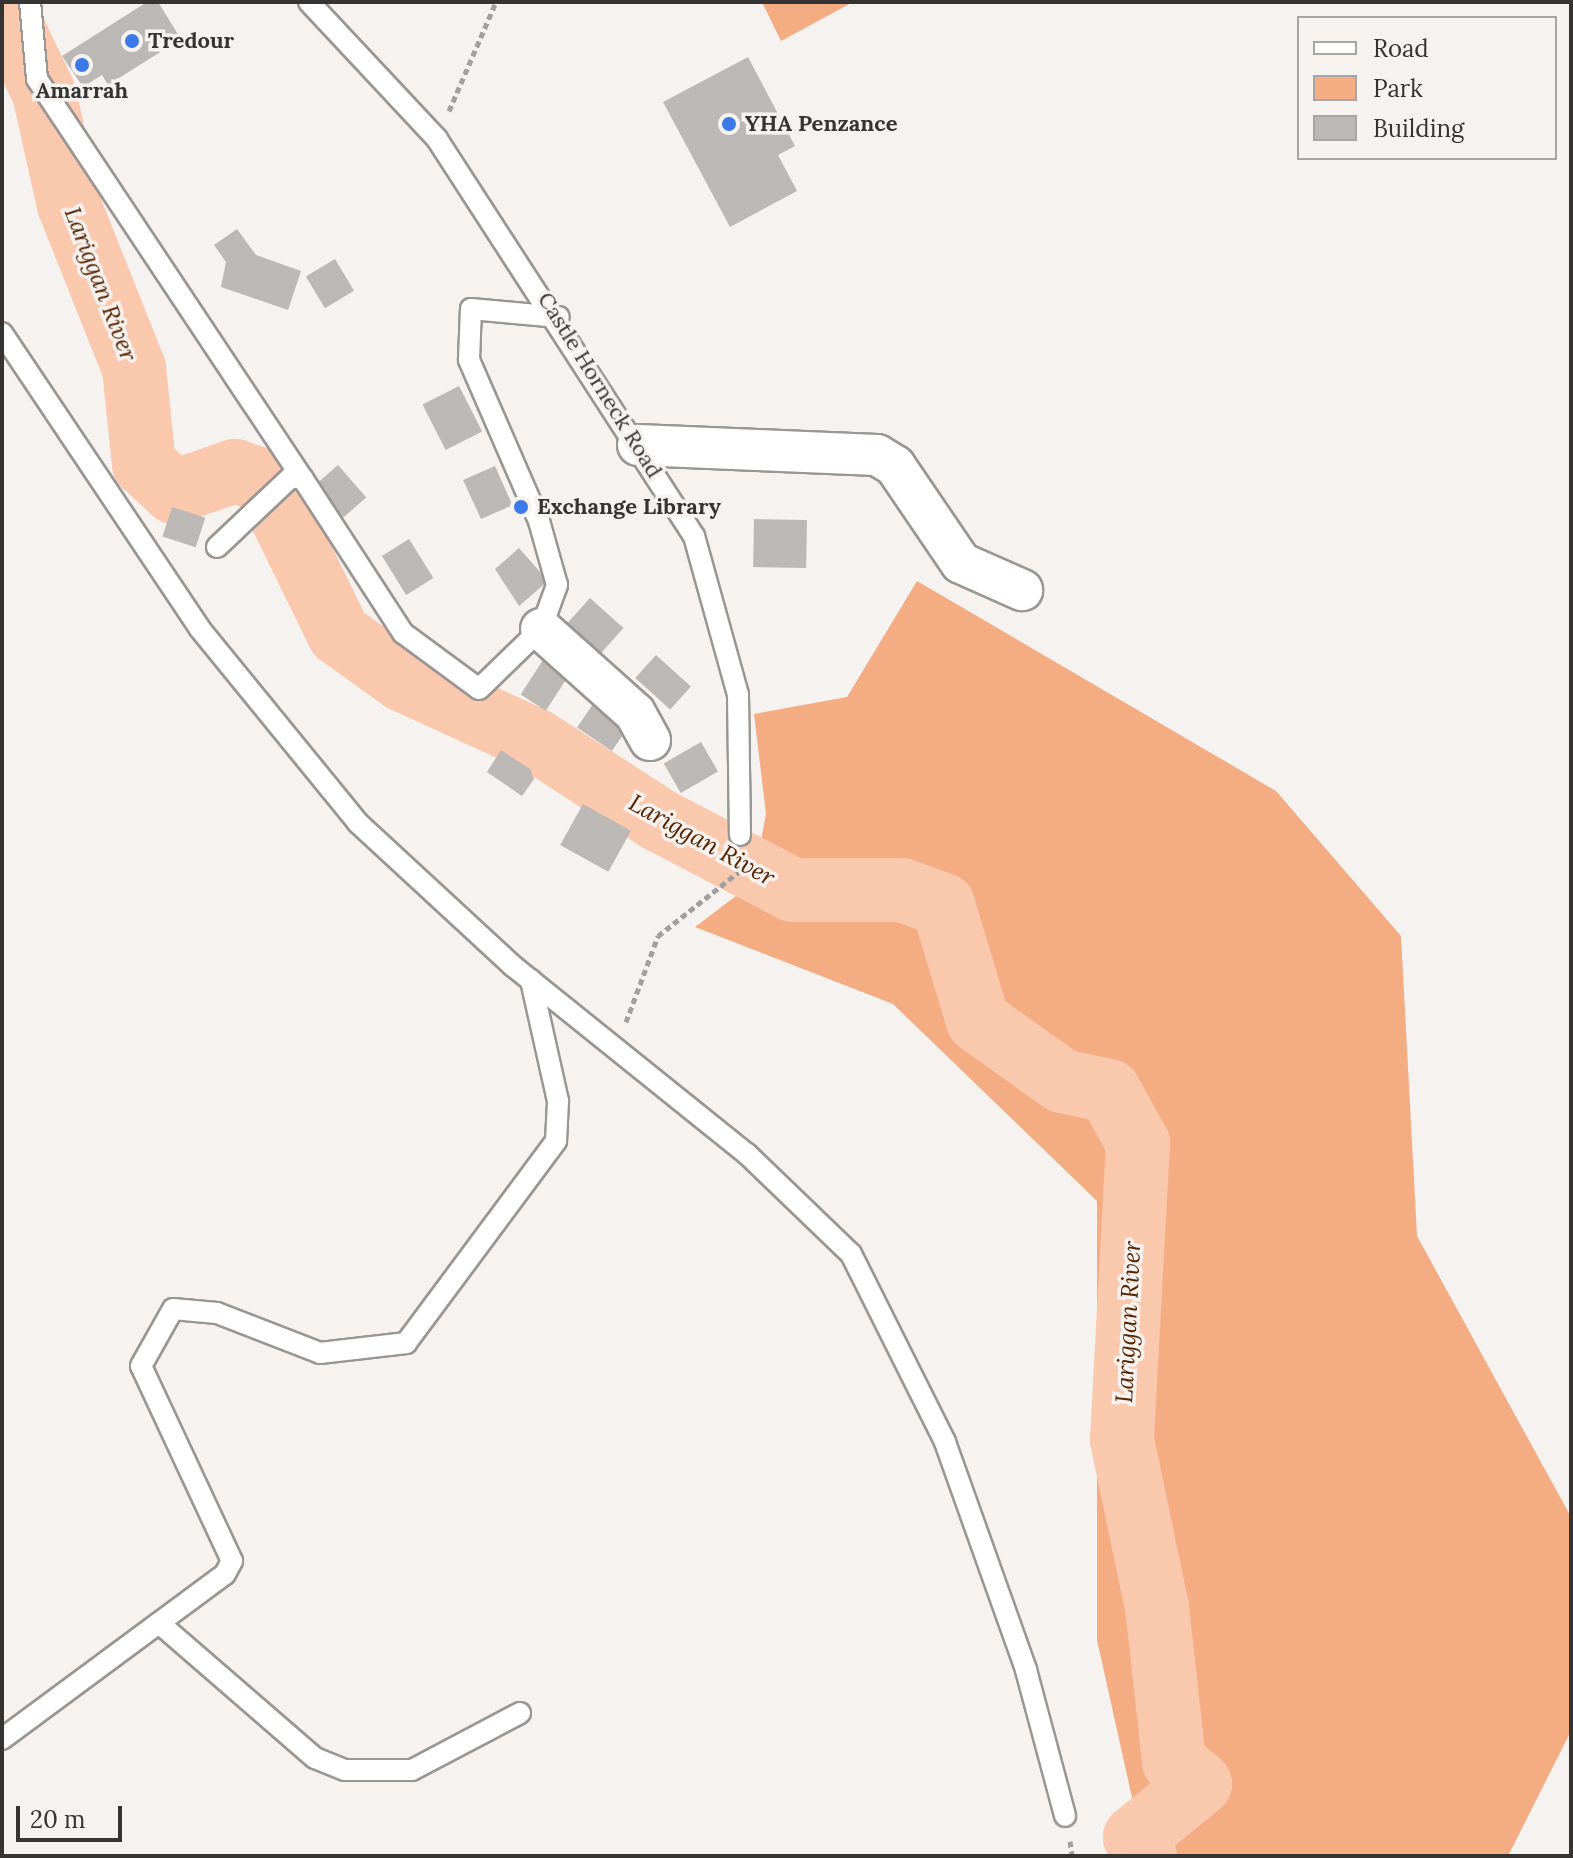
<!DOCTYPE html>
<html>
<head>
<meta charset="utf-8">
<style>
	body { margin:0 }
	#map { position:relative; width:1573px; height:1858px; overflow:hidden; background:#f5f2f0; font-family:Lora,serif }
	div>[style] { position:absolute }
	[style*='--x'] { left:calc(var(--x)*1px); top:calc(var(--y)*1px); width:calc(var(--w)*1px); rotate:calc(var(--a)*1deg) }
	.green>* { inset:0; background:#f4ac83 }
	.river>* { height:64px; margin:-32px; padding:0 32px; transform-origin:32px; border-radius:32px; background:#fac8ac }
	.building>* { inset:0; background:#bbb8b6; transform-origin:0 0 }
	.path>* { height:5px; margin-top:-2.5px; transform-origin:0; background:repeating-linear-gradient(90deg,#a2a09f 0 6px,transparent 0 10px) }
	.roads { filter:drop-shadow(2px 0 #999694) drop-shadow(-2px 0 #999694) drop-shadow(0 2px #999694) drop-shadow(0 -2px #999694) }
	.service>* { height:20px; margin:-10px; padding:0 10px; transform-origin:10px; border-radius:10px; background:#fff }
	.minor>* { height:40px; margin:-20px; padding:0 20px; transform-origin:20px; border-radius:20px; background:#fff }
	.dots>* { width:22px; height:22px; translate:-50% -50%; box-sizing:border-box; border:4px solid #f5f2f0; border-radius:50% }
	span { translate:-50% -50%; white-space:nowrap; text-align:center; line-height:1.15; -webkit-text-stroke:7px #f5f2f0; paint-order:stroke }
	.poi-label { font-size:22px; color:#353433; font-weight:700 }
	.left { translate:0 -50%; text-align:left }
	.street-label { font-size:22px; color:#353433 }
	.water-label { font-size:24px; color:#552400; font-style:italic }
	.frame { position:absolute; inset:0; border:4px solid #353433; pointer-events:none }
	.legend { position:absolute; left:1297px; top:16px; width:260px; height:144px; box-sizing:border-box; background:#f5f2f0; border:2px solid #a8a6a4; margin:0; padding:10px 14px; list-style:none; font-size:24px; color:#353433 }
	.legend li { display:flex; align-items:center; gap:16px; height:40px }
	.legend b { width:40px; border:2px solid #a8a6a4 }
	.scale { position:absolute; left:16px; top:1806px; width:106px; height:36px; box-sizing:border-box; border:4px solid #353433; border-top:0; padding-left:10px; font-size:24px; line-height:28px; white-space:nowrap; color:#353433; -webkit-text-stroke:6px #f5f2f0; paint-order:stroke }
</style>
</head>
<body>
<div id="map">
	<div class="green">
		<div style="clip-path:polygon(762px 2px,853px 2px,781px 41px)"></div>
		<div style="clip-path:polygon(917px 581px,1276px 791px,1401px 936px,1417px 1236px,1571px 1517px,1571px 1731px,1508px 1856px,1145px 1856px,1097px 1640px,1097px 1201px,893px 1004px,695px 927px,753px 883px,766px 814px,754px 714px,847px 697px)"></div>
	</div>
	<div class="river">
		<div style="--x:2;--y:6;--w:97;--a:64.2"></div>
		<div style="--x:44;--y:93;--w:115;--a:77.4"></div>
		<div style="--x:69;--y:205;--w:175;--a:68.3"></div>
		<div style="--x:134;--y:368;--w:97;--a:84.1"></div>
		<div style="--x:144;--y:464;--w:41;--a:43"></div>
		<div style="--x:174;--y:492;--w:65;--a:-19"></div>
		<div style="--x:235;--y:471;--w:31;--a:19"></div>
		<div style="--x:264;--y:481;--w:170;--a:63.9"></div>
		<div style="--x:339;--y:634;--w:79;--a:35.7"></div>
		<div style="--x:403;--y:680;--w:147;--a:24.5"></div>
		<div style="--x:537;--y:741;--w:145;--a:32.9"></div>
		<div style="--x:659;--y:820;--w:151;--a:27.6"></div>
		<div style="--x:793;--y:890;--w:109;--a:0"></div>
		<div style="--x:902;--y:890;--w:44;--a:20.1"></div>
		<div style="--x:943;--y:905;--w:121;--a:73.2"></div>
		<div style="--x:978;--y:1021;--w:103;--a:35.5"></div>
		<div style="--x:1062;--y:1081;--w:48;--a:12"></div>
		<div style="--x:1109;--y:1091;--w:60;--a:60.9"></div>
		<div style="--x:1138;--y:1143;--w:297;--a:93.1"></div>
		<div style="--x:1122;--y:1440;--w:171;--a:78.2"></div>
		<div style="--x:1157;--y:1607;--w:156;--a:83.7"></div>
		<div style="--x:1174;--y:1762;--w:34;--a:40"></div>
		<div style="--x:1200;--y:1784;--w:84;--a:140.8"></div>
		<div style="--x:1135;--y:1837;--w:21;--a:62"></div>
	</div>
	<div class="building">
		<div style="clip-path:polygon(147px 2px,158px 2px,181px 39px,108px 85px,102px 75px,83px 87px,62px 56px)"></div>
		<div style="clip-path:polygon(748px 57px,795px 146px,778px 155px,797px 191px,730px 227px,663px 102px)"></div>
		<div style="clip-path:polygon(237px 229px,256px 255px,301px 271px,288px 310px,221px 287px,226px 262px,214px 245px)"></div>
		<div style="left:335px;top:259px;width:37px;height:34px;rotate:59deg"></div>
		<div style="left:459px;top:386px;width:51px;height:41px;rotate:63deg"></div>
		<div style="left:338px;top:465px;width:43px;height:30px;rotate:49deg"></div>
		<div style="clip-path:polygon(495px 466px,511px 502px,520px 497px,529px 513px,520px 518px,513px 505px,481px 519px,463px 480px)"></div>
		<div style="left:172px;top:507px;width:35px;height:31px;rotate:18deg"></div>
		<div style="left:754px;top:519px;width:53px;height:48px;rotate:1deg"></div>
		<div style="left:409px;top:539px;width:46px;height:32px;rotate:58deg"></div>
		<div style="clip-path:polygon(519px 548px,548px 581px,519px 606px,495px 569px)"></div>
		<div style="left:590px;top:598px;width:45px;height:34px;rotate:42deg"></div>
		<div style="left:656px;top:655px;width:47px;height:31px;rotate:42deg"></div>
		<div style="left:543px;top:660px;width:30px;height:41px;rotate:33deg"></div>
		<div style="left:595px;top:701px;width:42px;height:32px;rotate:34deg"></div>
		<div style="left:701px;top:742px;width:34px;height:43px;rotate:60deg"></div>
		<div style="clip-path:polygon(501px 750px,530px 769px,534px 779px,522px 796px,487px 772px)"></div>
		<div style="left:583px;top:804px;width:55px;height:47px;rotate:29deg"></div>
	</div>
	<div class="path">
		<div style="--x:449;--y:111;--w:119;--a:-66.7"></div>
		<div style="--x:626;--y:1022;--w:92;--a:-69.6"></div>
		<div style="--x:658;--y:936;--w:106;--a:-38.5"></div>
		<div style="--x:741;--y:870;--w:8;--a:-90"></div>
		<div style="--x:1070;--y:1841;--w:15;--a:82"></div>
	</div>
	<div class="roads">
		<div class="service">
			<div style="--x:30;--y:2;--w:77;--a:84.8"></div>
			<div style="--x:37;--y:79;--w:480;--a:56.4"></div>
			<div style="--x:309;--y:2;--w:187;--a:46.9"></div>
			<div style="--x:437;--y:139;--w:473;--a:57.1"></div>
			<div style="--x:694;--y:536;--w:165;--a:74.5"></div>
			<div style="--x:738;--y:695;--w:140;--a:89.2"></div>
			<div style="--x:2;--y:333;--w:356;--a:56.2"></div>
			<div style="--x:200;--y:629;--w:250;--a:50.8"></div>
			<div style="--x:358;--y:823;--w:211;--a:42.7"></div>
			<div style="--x:513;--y:966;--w:300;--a:38.8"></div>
			<div style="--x:747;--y:1154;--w:144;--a:43.9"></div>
			<div style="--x:851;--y:1254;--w:210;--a:63.4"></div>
			<div style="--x:945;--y:1442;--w:242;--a:70.4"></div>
			<div style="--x:1026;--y:1670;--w:151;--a:75"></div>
			<div style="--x:217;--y:547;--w:102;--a:-43.4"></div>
			<div style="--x:291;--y:477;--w:12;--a:9"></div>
			<div style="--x:303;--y:479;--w:184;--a:57"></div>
			<div style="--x:403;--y:633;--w:94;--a:36.4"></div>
			<div style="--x:479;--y:689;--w:86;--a:-44.1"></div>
			<div style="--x:541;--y:629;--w:47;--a:-70"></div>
			<div style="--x:557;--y:585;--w:66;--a:-105.7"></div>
			<div style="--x:539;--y:521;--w:176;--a:-113.5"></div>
			<div style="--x:469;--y:360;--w:51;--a:-87.8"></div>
			<div style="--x:471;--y:309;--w:88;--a:5.2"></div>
			<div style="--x:159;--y:1623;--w:206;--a:40.9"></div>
			<div style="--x:315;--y:1758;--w:32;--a:22"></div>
			<div style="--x:345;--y:1770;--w:67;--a:0"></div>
			<div style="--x:412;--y:1770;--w:122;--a:-27.8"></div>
			<div style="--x:2;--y:1739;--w:277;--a:-36.5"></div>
			<div style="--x:225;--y:1574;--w:15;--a:-62"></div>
			<div style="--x:232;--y:1561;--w:215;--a:-115"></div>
			<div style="--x:141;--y:1366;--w:65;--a:-60.7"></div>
			<div style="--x:173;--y:1309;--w:44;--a:5.2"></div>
			<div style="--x:217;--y:1313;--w:110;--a:21.2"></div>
			<div style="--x:320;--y:1353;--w:87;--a:-6.6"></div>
			<div style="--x:406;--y:1343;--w:252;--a:-53.4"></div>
			<div style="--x:556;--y:1141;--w:40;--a:-87.1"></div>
			<div style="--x:558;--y:1101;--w:124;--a:-102.6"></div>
		</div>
		<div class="minor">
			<div style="--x:638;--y:445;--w:239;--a:2.4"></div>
			<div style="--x:877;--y:455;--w:21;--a:31"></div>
			<div style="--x:895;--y:466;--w:117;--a:55.8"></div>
			<div style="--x:961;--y:563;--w:67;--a:23.9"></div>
			<div style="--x:541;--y:629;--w:126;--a:41.8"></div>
			<div style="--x:635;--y:713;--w:31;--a:61"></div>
		</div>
	</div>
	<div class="dots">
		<div style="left:132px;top:41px;background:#3c7ae9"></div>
		<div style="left:82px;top:65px;background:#3c7ae9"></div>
		<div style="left:729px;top:124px;background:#3c7ae9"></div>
		<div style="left:521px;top:507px;background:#3c7ae9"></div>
	</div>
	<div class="poi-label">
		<span class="left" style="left:148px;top:41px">Tredour</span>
		<span style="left:82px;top:91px">Amarrah</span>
		<span class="left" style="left:745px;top:124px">YHA Penzance</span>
		<span class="left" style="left:537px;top:507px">Exchange Library</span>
	</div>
	<div class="street-label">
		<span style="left:600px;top:385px;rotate:58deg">Castle Horneck Road</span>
	</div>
	<div class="water-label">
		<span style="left:101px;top:284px;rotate:69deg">Lariggan River</span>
		<span style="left:702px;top:840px;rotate:29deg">Lariggan River</span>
		<span style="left:1128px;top:1322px;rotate:-87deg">Lariggan River</span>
	</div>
	<div class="frame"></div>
	<ul class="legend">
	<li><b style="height:10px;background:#fff"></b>Road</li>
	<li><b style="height:22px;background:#f4ac83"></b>Park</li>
	<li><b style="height:22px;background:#bbb8b6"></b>Building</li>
	</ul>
	<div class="scale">20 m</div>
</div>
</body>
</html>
